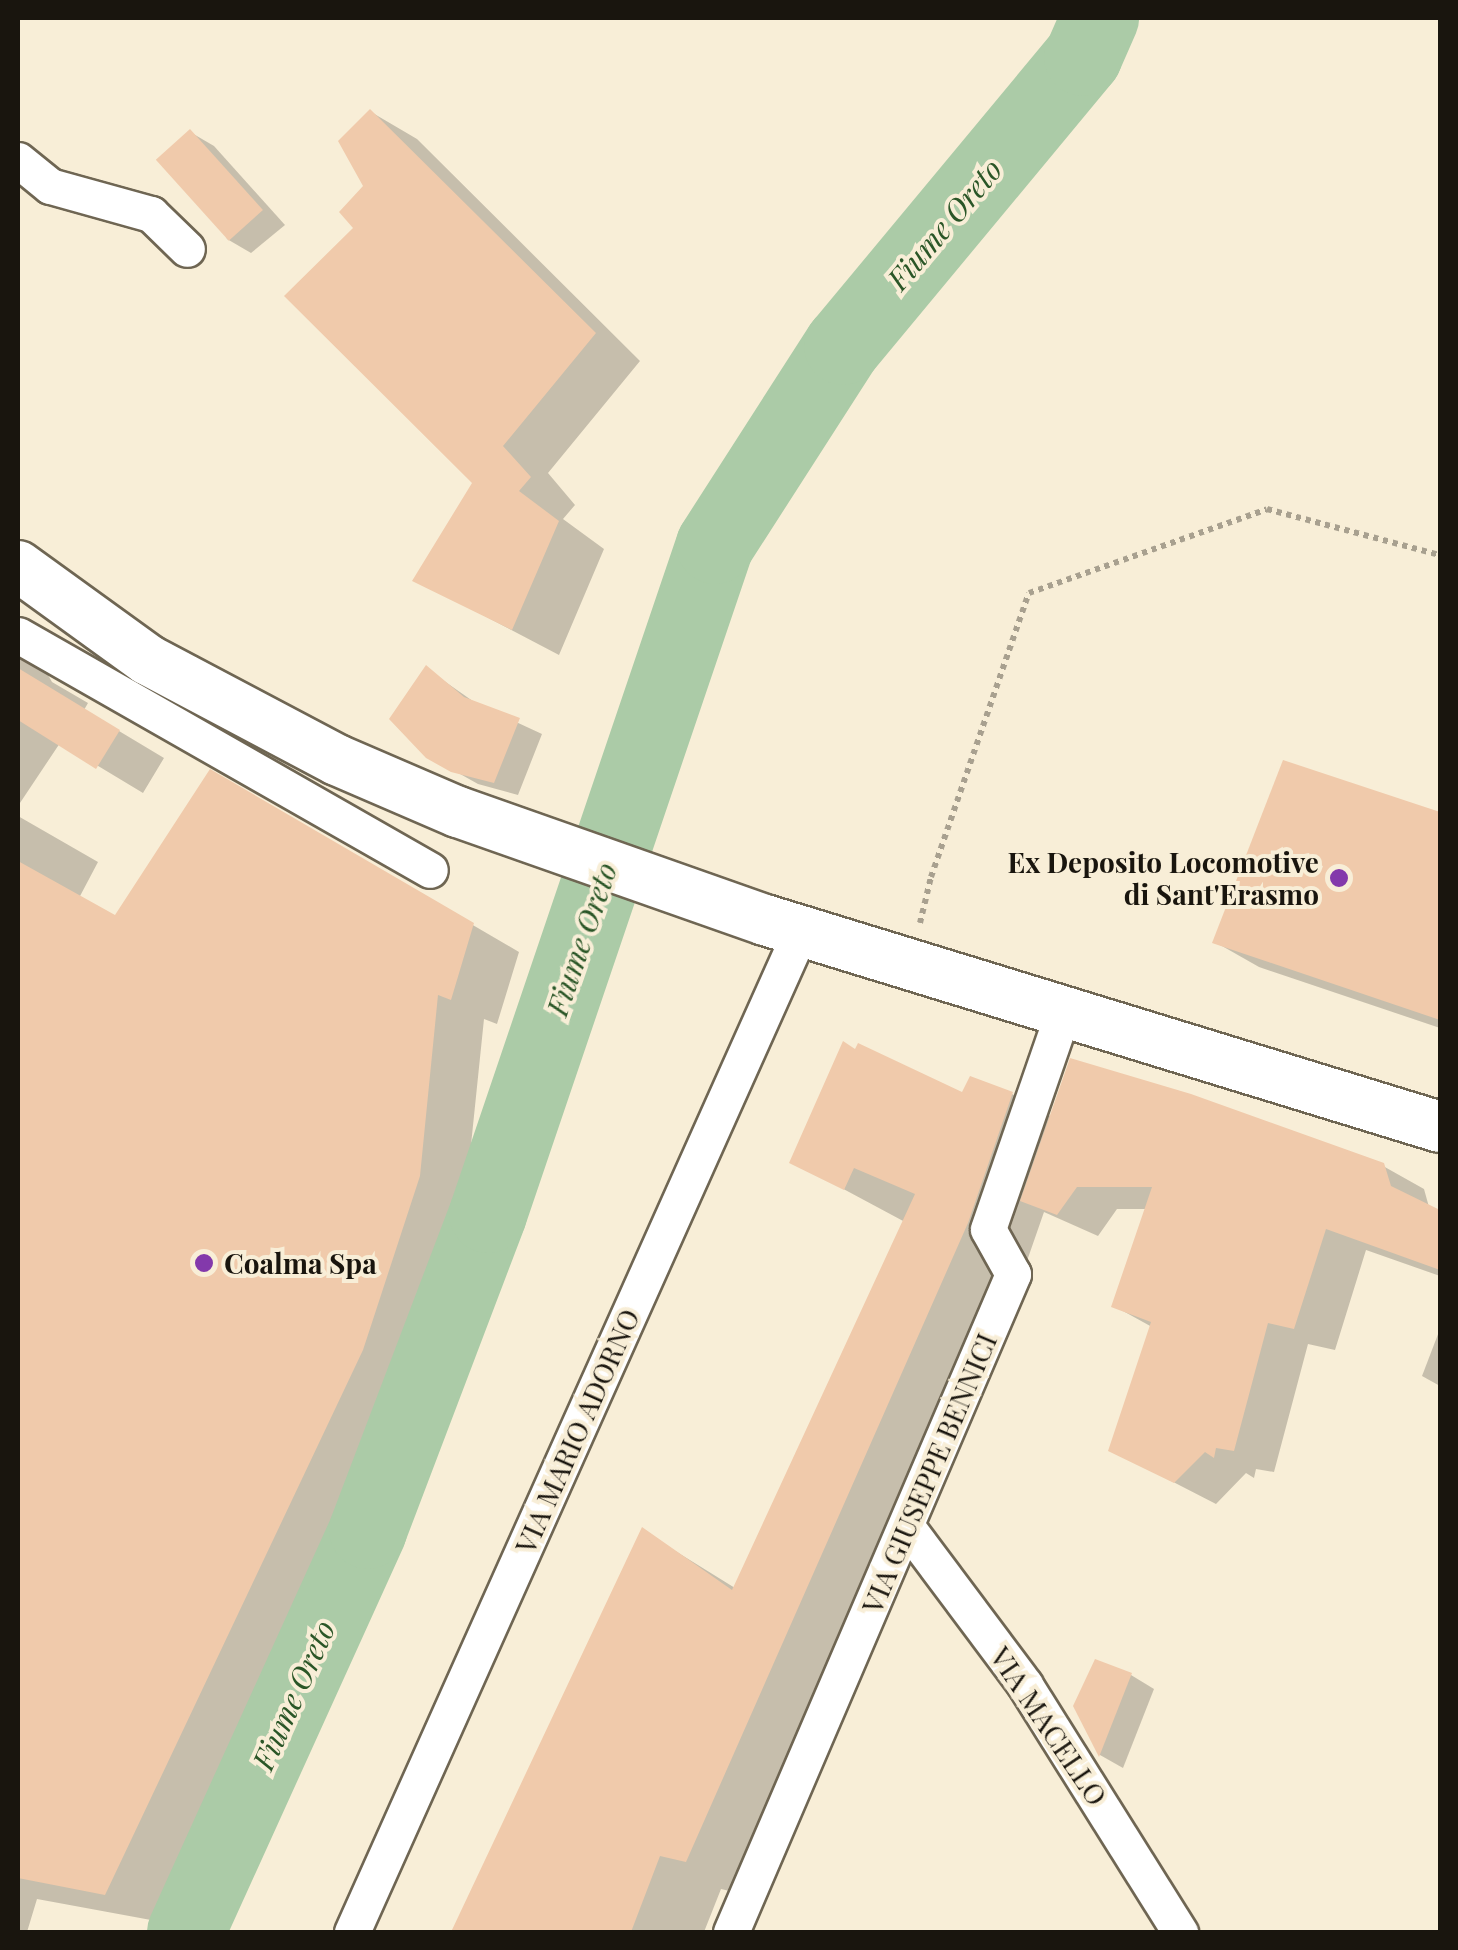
<!DOCTYPE html>
<html>
<head>
<meta charset="utf-8">
<style>
	body { margin:0 }
	#map { position:relative; width:1458px; height:1950px; overflow:hidden; background:#f8eed7; font-family:"Playfair Display",serif }
	div>[style] { position:absolute }
	[style*='--x'] { left:calc(var(--x)*1px); top:calc(var(--y)*1px); width:calc(var(--w)*1px); rotate:calc(var(--a)*1deg) }
	.shadow>* { inset:0; background:#0003 }
	.river>* { height:78px; margin:-39px; padding:0 39px; transform-origin:39px; border-radius:39px; background:#abcba7 }
	.building>* { inset:0; background:#f0caab; transform-origin:0 0 }
	.path>* { height:6px; margin-top:-3px; transform-origin:0; background:repeating-linear-gradient(90deg,#a8a08f 0 5px,transparent 0 10px) }
	.roads { filter:drop-shadow(2px 0 #6f6653) drop-shadow(-2px 0 #6f6653) drop-shadow(0 2px #6f6653) drop-shadow(0 -2px #6f6653) }
	.minor>* { height:35px; margin:-17.5px; padding:0 17.5px; transform-origin:17.5px; border-radius:17.5px; background:#fff }
	.secondary>* { height:50px; margin:-25px; padding:0 25px; transform-origin:25px; border-radius:25px; background:#fff }
	.dots>* { width:28px; height:28px; translate:-50% -50%; box-sizing:border-box; border:5px solid #f8eed7; border-radius:50% }
	span { translate:-50% -50%; white-space:nowrap; text-align:center; line-height:1.15; -webkit-text-stroke:8px #f8eed7; paint-order:stroke }
	.poi-label { font-size:28px; color:#19150e; font-weight:700 }
	.right { translate:-100% -50%; text-align:right }
	.left { translate:0 -50%; text-align:left }
	.street-label { font-size:28px; color:#19150e }
	.water-label { font-size:30px; color:#2a5627; font-style:italic }
	.frame { position:absolute; inset:0; border:20px solid #19150e; pointer-events:none }
</style>
</head>
<body>
<div id="map">
	<div class="shadow">
		<div style="clip-path:polygon(371px 112px,417px 139px,640px 361px,548px 473px,575px 505px,563px 519px,604px 549px,559px 655px,416px 580px,475px 482px,356px 228px,366px 186px)"></div>
		<div style="clip-path:polygon(190px 132px,214px 146px,285px 225px,251px 253px,227px 239px)"></div>
		<div style="clip-path:polygon(18px 647px,43px 666px,52px 682px,88px 703px,84px 710px,164px 758px,143px 793px,60px 743px,18px 806px)"></div>
		<div style="clip-path:polygon(427px 669px,477px 704px,542px 734px,518px 795px,478px 784px,428px 756px)"></div>
		<div style="clip-path:polygon(1284px 763px,1440px 815px,1440px 1028px,1259px 967px,1215px 942px)"></div>
		<div style="clip-path:polygon(211px 772px,519px 952px,497px 1024px,484px 1019px,465px 1203px,408px 1377px,151px 1920px,37px 1899px,27px 1932px,18px 1932px,18px 816px,98px 862px,79px 898px,116px 918px)"></div>
		<div style="clip-path:polygon(1012px 1094px,1052px 1117px,1383px 1166px,1424px 1189px,1429px 1207px,1440px 1213px,1440px 1276px,1366px 1250px,1335px 1350px,1308px 1344px,1274px 1472px,1256px 1469px,1254px 1478px,1246px 1473px,1216px 1504px,1111px 1450px,1152px 1327px,1114px 1306px,1147px 1209px,1117px 1209px,1098px 1236px,1044px 1212px,1028px 1258px,747px 1895px,721px 1889px,704px 1932px,454px 1932px,643px 1531px,735px 1588px,905px 1222px,793px 1162px,964px 1096px)"></div>
		<div style="clip-path:polygon(1440px 1329px,1440px 1386px,1422px 1376px)"></div>
		<div style="clip-path:polygon(1131px 1675px,1154px 1689px,1123px 1768px,1100px 1755px,1076px 1706px)"></div>
	</div>
	<div class="river">
		<div style="--x:186;--y:1932;--w:441;--a:-65.6"></div>
		<div style="--x:368;--y:1530;--w:338;--a:-69.2"></div>
		<div style="--x:488;--y:1214;--w:706;--a:-71.26"></div>
		<div style="--x:715;--y:545;--w:237;--a:-57.3"></div>
		<div style="--x:843;--y:346;--w:376;--a:-50.3"></div>
		<div style="--x:1083;--y:57;--w:43;--a:-66.4"></div>
	</div>
	<div class="building">
		<div style="clip-path:polygon(370px 109px,596px 333px,503px 446px,531px 477px,519px 491px,559px 521px,512px 630px,412px 581px,472px 483px,284px 296px,353px 228px,339px 212px,363px 186px,338px 141px)"></div>
		<div style="left:190px;top:129px;width:109px;height:46px;rotate:48deg"></div>
		<div style="clip-path:polygon(426px 665px,464px 697px,520px 718px,494px 783px,451px 772px,426px 758px,389px 719px)"></div>
		<div style="clip-path:polygon(18px 668px,120px 730px,96px 769px,18px 720px)"></div>
		<div style="clip-path:polygon(1283px 760px,1440px 812px,1440px 1020px,1212px 943px)"></div>
		<div style="clip-path:polygon(210px 769px,474px 923px,451px 1000px,438px 995px,420px 1176px,363px 1350px,105px 1895px,18px 1878px,18px 861px,115px 915px)"></div>
		<div style="clip-path:polygon(843px 1041px,855px 1049px,858px 1043px,962px 1092px,970px 1076px,1013px 1092px,968px 1223px,686px 1862px,660px 1856px,631px 1932px,451px 1932px,642px 1527px,732px 1590px,915px 1194px,854px 1168px,844px 1190px,789px 1163px)"></div>
		<div style="clip-path:polygon(1070px 1058px,1191px 1094px,1384px 1163px,1391px 1186px,1440px 1210px,1440px 1270px,1326px 1229px,1294px 1329px,1268px 1323px,1234px 1451px,1216px 1448px,1214px 1458px,1205px 1452px,1174px 1483px,1108px 1451px,1151px 1322px,1111px 1307px,1152px 1187px,1077px 1187px,1057px 1215px,1020px 1201px)"></div>
		<div style="clip-path:polygon(1095px 1659px,1132px 1673px,1099px 1757px,1073px 1706px)"></div>
	</div>
	<div class="path">
		<div style="--x:920;--y:923;--w:47;--a:-76.6"></div>
		<div style="--x:931;--y:877;--w:300;--a:-71"></div>
		<div style="--x:1029;--y:593;--w:252;--a:-19.4"></div>
		<div style="--x:1267;--y:509;--w:179;--a:14.9"></div>
	</div>
	<div class="roads">
		<div class="minor">
			<div style="--x:18;--y:160;--w:41;--a:39.1"></div>
			<div style="--x:50;--y:186;--w:105;--a:15.5"></div>
			<div style="--x:151;--y:214;--w:50;--a:44.2"></div>
			<div style="--x:18;--y:635;--w:474;--a:29.7"></div>
			<div style="--x:907;--y:1527;--w:197;--a:53.2"></div>
			<div style="--x:1025;--y:1685;--w:292;--a:57.9"></div>
			<div style="--x:352;--y:1932;--w:1098;--a:-65.86"></div>
			<div style="--x:731;--y:1932;--w:716;--a:-66.8"></div>
			<div style="--x:1013;--y:1274;--w:51;--a:-119.1"></div>
			<div style="--x:988;--y:1229;--w:233;--a:-70.9"></div>
		</div>
		<div class="secondary">
			<div style="--x:18;--y:566;--w:160;--a:35.9"></div>
			<div style="--x:148;--y:660;--w:214;--a:27.9"></div>
			<div style="--x:337;--y:760;--w:132;--a:23.3"></div>
			<div style="--x:458;--y:812;--w:325;--a:19.4"></div>
			<div style="--x:765;--y:920;--w:706;--a:17.05"></div>
		</div>
	</div>
	<div class="dots">
		<div style="left:1339px;top:878px;background:#8339ab"></div>
		<div style="left:204px;top:1263px;background:#8339ab"></div>
	</div>
	<div class="poi-label">
		<span class="right" style="left:1319px;top:878px">Ex Deposito Locomotive<br>di Sant'Erasmo</span>
		<span class="left" style="left:224px;top:1263px">Coalma Spa</span>
	</div>
	<div class="street-label">
		<span style="left:577px;top:1431px;rotate:-66deg">VIA MARIO ADORNO</span>
		<span style="left:929px;top:1473px;rotate:-67deg">VIA GIUSEPPE BENNICI</span>
		<span style="left:1049px;top:1726px;rotate:56deg">VIA MACELLO</span>
	</div>
	<div class="water-label">
		<span style="left:944px;top:224px;rotate:-50deg">Fiume Oreto</span>
		<span style="left:581px;top:939px;rotate:-71deg">Fiume Oreto</span>
		<span style="left:293px;top:1695px;rotate:-66deg">Fiume Oreto</span>
	</div>
	<div class="frame"></div>
</div>
</body>
</html>
